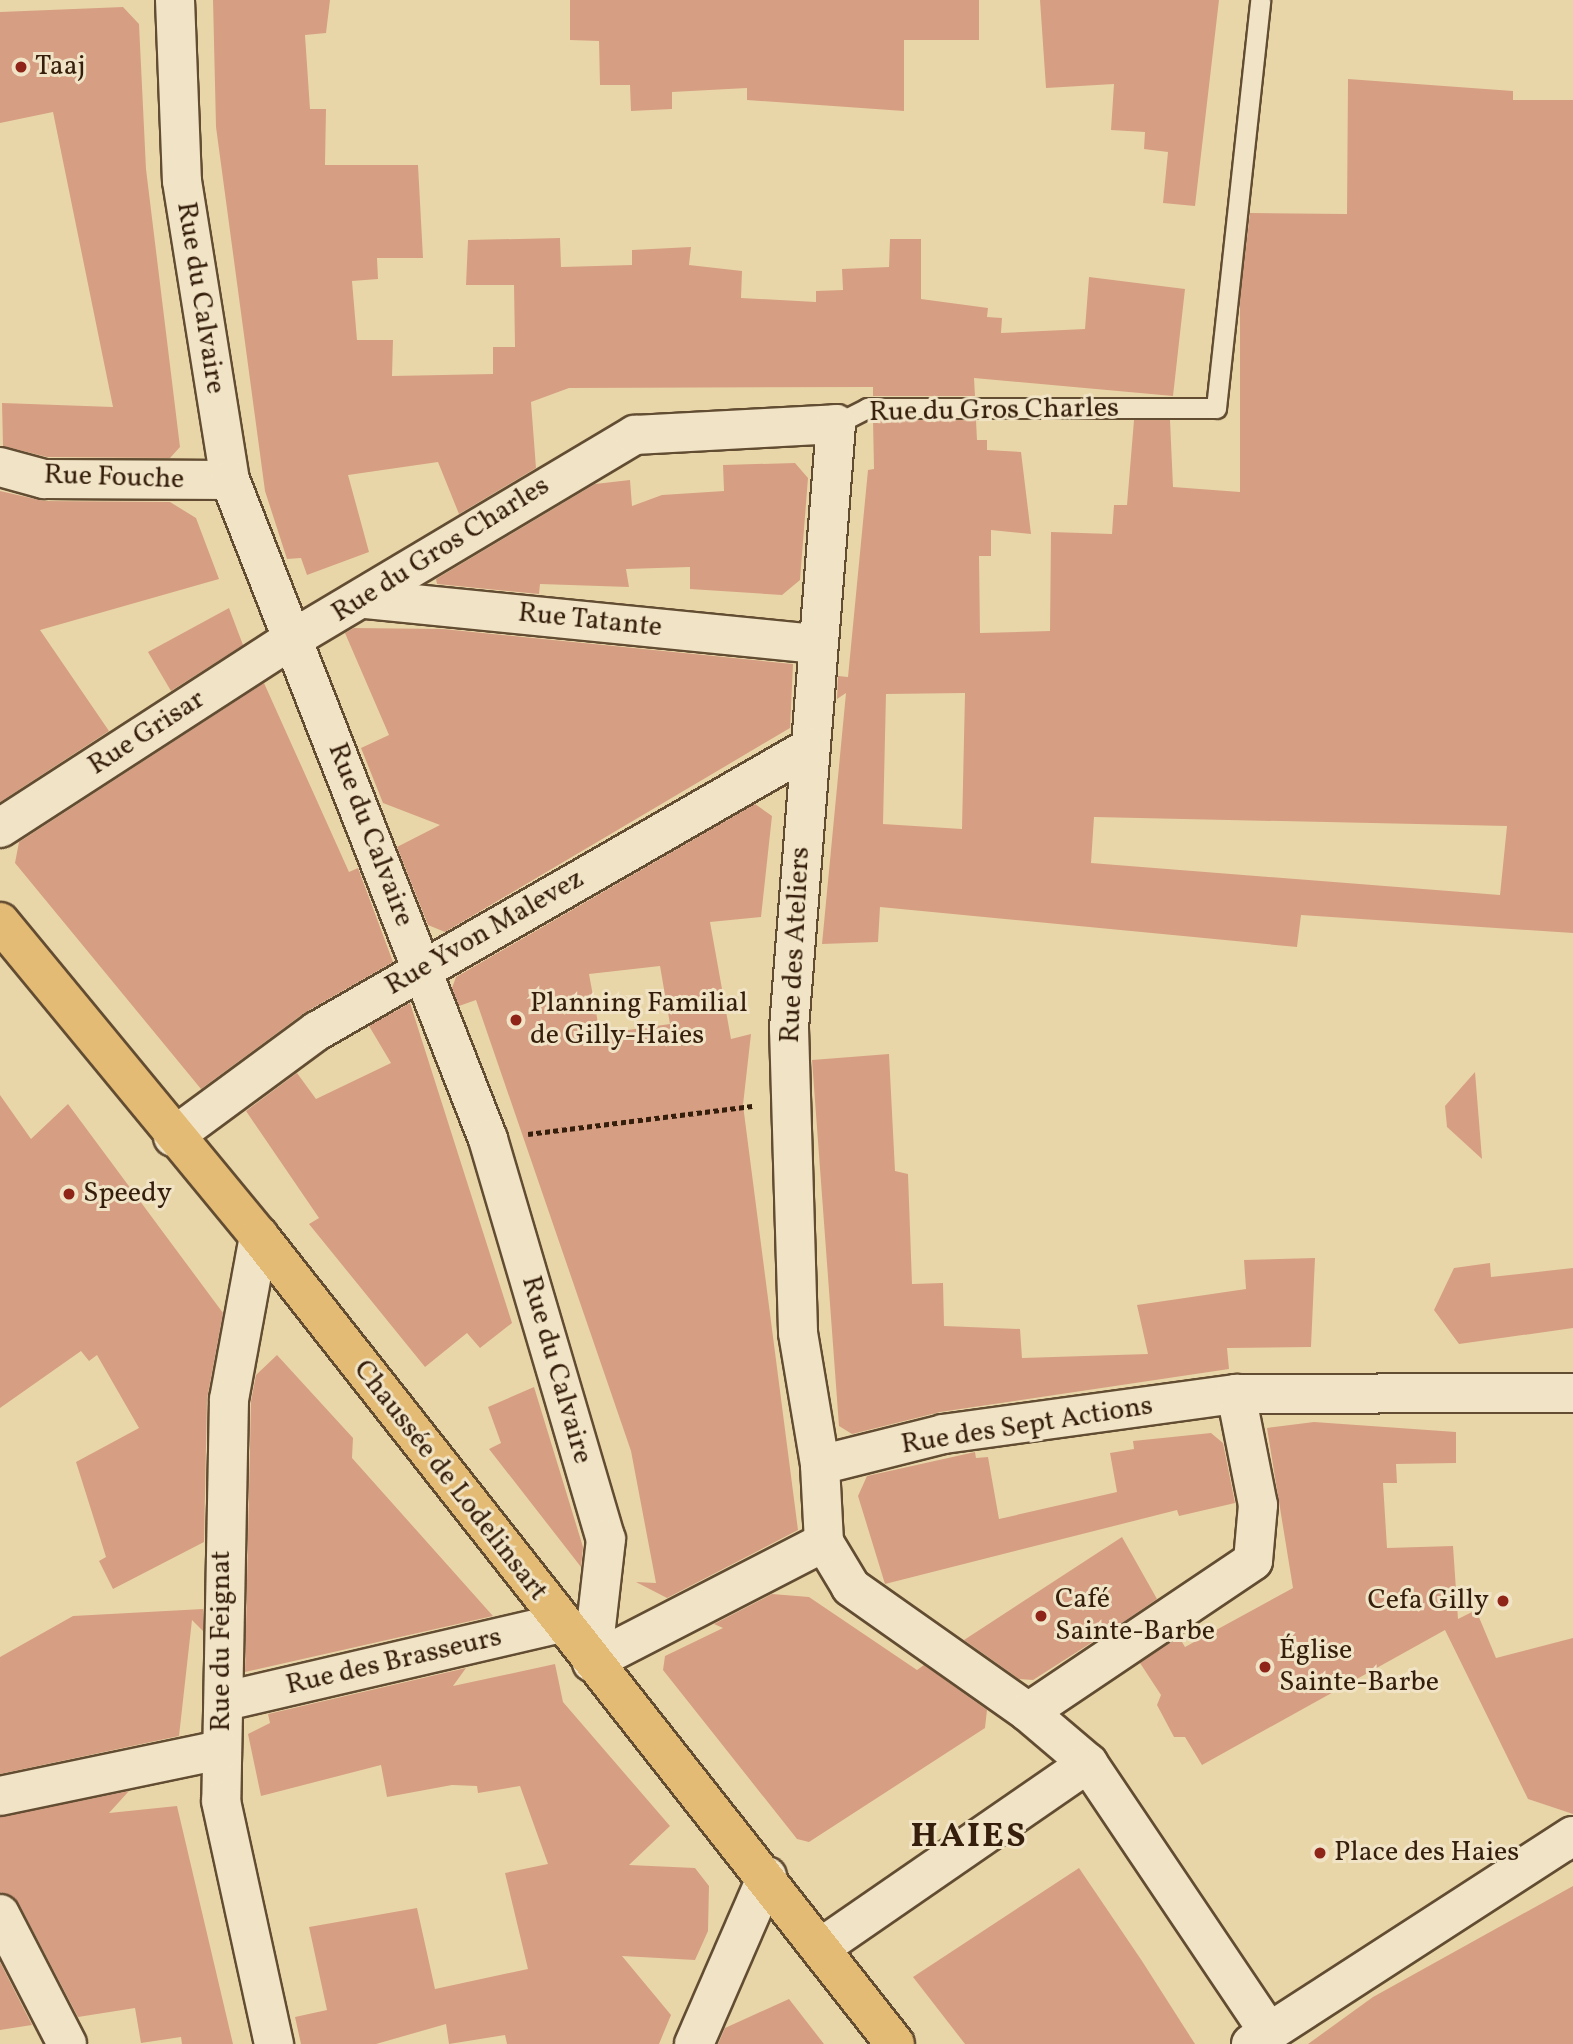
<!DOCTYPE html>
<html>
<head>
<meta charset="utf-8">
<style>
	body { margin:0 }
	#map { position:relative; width:1573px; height:2044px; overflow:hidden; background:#e9d6a8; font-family:Vollkorn,serif }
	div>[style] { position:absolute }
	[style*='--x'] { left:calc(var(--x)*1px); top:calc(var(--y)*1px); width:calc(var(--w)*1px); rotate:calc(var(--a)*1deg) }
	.building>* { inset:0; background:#d69f83 }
	.path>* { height:4.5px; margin-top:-2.25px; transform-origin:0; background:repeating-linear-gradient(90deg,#351e0b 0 5px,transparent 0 8.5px) }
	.roads { filter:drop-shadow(2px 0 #624c32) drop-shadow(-2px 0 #624c32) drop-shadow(0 2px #624c32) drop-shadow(0 -2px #624c32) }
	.service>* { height:19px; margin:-9.5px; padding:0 9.5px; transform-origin:9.5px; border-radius:9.5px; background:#f1e4c6 }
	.minor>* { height:38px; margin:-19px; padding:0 19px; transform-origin:19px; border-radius:19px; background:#f1e4c6 }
	.secondary>* { height:38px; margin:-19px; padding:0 19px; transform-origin:19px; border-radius:19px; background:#f1e4c6 }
	.primary>* { height:38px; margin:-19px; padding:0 19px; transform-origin:19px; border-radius:19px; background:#e4bb74 }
	.dots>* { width:19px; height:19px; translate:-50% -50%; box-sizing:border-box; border:4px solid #f1e4c6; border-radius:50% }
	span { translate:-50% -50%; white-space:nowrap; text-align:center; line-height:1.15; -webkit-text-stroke:6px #f1e4c6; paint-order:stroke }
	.poi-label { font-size:28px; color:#351e0b }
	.left { translate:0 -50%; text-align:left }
	.right { translate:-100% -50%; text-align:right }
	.street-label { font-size:28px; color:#351e0b }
	.district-label { font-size:35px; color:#351e0b; font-weight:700; letter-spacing:2px }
</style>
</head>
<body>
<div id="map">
	<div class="building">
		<div style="clip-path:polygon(213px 0,330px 0,326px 33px,305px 35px,310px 109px,326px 109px,325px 165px,418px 165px,423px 258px,377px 258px,378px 279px,352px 281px,357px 340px,393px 340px,392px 376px,493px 374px,493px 347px,515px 347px,514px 285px,466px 285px,468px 240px,560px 238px,561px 267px,632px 265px,632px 250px,691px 247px,689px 265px,742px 271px,741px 298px,816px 302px,816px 291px,843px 290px,842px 269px,889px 267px,890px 239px,921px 239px,921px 299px,988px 308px,987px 317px,1002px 318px,1001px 333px,1085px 329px,1089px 277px,1185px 289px,1173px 396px,974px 378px,975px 396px,873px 396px,873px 387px,569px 388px,531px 402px,536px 468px,459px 514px,438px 462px,348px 475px,369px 552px,307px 575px,301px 558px,287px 559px,265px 491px,216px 127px)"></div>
		<div style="clip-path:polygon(570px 0,979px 0,979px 40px,904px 40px,904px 111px,747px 100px,747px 88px,672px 92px,672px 109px,631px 111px,630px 85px,600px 85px,599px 41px,570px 40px)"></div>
		<div style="clip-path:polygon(1040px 0,1219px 0,1195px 206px,1163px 203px,1168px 152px,1144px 149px,1145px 132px,1111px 130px,1114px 84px,1046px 88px)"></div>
		<div style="clip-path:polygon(123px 7px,139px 24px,146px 169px,180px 447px,170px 458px,47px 457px,3px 446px,2px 403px,113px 407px,53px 112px,0 123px,0 12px)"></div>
		<div style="clip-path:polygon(evenodd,1348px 79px,1513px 91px,1513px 100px,1573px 100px,1573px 933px,1301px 915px,1297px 947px,880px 907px,878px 942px,822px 944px,846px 693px,837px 699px,838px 676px,848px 677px,868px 470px,874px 469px,873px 420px,976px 420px,977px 440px,987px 440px,987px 450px,1021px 452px,1031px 534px,991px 530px,991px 556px,979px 556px,980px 633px,1050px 631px,1051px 532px,1112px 534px,1114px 505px,1127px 505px,1134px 420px,1170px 420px,1173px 487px,1240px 492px,1240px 298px,1250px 213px,1347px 214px,1348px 79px,965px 693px,962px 829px,883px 824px,886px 694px,965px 693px,1348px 79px,1094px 817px,1507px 826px,1500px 895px,1091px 863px,1094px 817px)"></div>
		<div style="clip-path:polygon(795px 463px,808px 478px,800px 580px,782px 595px,690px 589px,690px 567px,626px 569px,629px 587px,540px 584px,539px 594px,437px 584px,436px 579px,595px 484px,630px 480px,632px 506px,662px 495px,724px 491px,723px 465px)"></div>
		<div style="clip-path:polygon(0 491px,44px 501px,170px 502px,196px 518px,219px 579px,40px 630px,109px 731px,0 802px)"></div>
		<div style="clip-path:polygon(229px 608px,243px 645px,171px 691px,148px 652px)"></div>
		<div style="clip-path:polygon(354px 628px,443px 629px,793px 664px,790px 728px,445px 932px,428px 925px,397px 847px,440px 825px,383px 803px,361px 748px,389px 735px,345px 633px)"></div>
		<div style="clip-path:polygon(264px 683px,349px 872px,358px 868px,393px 962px,304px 1013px,201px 1089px,15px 863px,19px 842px)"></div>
		<div style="clip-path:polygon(evenodd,755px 804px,772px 816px,761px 917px,710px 922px,731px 1039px,751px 1034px,743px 1105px,798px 1530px,667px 1598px,636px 1582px,656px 1583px,631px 1451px,476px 1000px,459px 1006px,452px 988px,456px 977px,755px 804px,660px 966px,670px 1024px,600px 1034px,589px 974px,660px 966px)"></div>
		<div style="clip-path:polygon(410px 1003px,512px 1323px,480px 1348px,467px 1333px,425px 1367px,309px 1224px,319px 1218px,246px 1111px,297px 1073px,316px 1099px,391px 1063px,369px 1026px)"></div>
		<div style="clip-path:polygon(889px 1054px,895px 1171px,908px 1174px,912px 1284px,943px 1283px,944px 1326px,1020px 1329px,1022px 1358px,1148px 1354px,1137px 1305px,1246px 1289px,1244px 1260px,1315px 1258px,1311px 1347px,1227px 1348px,1229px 1369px,940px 1412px,852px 1434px,839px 1426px,812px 1060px)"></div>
		<div style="clip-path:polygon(1475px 1072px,1482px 1159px,1447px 1127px,1445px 1106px)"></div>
		<div style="clip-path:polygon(0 1095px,31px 1139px,68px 1104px,223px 1313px,207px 1399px,204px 1542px,113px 1589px,99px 1561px,106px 1557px,76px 1462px,139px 1428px,97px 1355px,89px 1361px,81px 1351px,0 1408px)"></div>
		<div style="clip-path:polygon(1490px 1263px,1491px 1277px,1573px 1268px,1573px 1328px,1459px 1344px,1434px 1310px,1454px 1268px)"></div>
		<div style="clip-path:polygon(277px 1355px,353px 1438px,352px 1458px,493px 1616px,245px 1672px,251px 1401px,256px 1375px)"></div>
		<div style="clip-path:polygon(534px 1387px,583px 1547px,581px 1567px,489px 1449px,501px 1443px,488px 1407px)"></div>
		<div style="clip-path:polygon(1314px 1422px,1456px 1432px,1456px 1463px,1396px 1464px,1397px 1483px,1383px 1483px,1387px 1548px,1453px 1546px,1458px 1619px,1476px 1610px,1496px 1658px,1573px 1638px,1573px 1814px,1528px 1799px,1445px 1630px,1202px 1765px,1185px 1737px,1174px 1737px,1157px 1705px,1161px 1695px,1140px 1663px,1179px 1637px,1185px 1647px,1293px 1588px,1267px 1428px)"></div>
		<div style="clip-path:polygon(1211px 1433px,1223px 1443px,1235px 1503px,1179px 1516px,1177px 1510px,885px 1584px,858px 1496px,867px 1476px,975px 1452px,976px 1458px,988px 1457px,999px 1519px,1117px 1492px,1110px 1453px,1134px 1449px,1133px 1441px)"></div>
		<div style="clip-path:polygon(1122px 1537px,1157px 1599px,1116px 1627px,1033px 1680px,1019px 1679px,964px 1640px)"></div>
		<div style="clip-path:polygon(772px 1594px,809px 1597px,917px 1670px,924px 1665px,987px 1710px,985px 1728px,809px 1842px,797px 1839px,663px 1670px,665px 1656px,723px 1628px,714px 1624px)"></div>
		<div style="clip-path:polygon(203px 1609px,203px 1631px,192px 1620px,179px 1736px,0 1774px,0 1657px,73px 1616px)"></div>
		<div style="clip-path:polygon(555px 1664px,563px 1702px,670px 1826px,629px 1865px,695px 1868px,709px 1886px,708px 1931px,695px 1960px,622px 1956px,671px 2015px,659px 2044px,507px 2044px,505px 2035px,449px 2044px,446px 2024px,376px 2044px,301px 2044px,295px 2017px,327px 2010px,309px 1927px,417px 1908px,435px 1989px,528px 1969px,505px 1873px,548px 1864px,520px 1786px,478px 1793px,477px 1786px,452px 1785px,387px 1797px,381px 1765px,261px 1796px,248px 1734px,270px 1723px,268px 1714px,466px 1668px,453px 1686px)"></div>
		<div style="clip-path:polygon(129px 1791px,109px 1813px,177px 1806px,233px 2044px,182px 2044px,181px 2037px,141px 2043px,135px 2008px,78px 2017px,19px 1904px,0 1892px,0 1817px)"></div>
		<div style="clip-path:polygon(1079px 1868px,1142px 1961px,1195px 2044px,965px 2044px,913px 1977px)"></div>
		<div style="clip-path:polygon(1573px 1886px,1573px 2044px,1308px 2044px,1373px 1997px)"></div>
		<div style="clip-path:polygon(0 1962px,32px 2025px,0 2030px)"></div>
		<div style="clip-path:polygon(789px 1999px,824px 2044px,718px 2044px,725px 2028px)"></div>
	</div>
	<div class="path">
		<div style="--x:528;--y:1134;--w:226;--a:-7.1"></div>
	</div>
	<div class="roads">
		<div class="service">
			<div style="--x:836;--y:424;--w:35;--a:-27"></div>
			<div style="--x:867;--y:408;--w:349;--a:0"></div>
			<div style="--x:1216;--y:408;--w:410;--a:-83.8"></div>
		</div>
		<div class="minor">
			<div style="--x:0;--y:467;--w:46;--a:15.3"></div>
			<div style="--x:44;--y:479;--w:186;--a:0.3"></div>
			<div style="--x:365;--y:599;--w:453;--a:5.7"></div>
			<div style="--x:0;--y:828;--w:350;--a:-32.9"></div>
			<div style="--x:294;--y:638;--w:397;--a:-30.8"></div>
			<div style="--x:635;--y:435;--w:201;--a:-3.1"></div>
			<div style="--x:836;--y:424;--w:606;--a:94.45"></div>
			<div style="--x:789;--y:1028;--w:305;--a:88.3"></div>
			<div style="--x:798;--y:1333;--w:134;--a:80.5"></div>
			<div style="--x:173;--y:1137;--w:179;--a:-36.4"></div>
			<div style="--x:317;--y:1031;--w:568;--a:-29.91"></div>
			<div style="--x:259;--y:1236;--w:166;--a:100.4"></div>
			<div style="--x:229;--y:1399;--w:402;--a:91.1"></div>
			<div style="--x:221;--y:1801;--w:249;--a:77.7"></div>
			<div style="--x:1236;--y:1394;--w:113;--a:78.8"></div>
			<div style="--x:1258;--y:1505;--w:56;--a:95.1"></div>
			<div style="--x:1253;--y:1561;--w:271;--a:146.1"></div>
			<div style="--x:1028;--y:1712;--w:217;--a:-144.8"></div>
			<div style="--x:851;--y:1587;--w:52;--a:-121"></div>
			<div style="--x:824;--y:1542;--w:77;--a:-93"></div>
			<div style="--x:820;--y:1465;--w:127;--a:-14.1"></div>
			<div style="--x:943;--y:1434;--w:296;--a:-7.8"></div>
			<div style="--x:1236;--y:1394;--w:337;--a:-0.2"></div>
			<div style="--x:592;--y:1662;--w:261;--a:-27.3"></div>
			<div style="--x:226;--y:1701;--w:344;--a:-13.1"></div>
			<div style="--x:1028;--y:1712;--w:79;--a:40.4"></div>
			<div style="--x:1088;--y:1763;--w:323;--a:56.1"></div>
			<div style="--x:0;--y:1796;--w:226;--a:-11.8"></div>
			<div style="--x:0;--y:1914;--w:146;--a:62.7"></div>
			<div style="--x:823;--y:1946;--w:322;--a:-34.6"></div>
			<div style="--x:694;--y:2044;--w:183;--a:-66.5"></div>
			<div style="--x:1251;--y:2044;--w:383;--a:-32.9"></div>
		</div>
		<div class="secondary">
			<div style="--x:175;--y:0;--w:181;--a:87.8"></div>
			<div style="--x:182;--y:181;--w:303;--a:80.9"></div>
			<div style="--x:230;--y:480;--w:708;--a:68.62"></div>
			<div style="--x:488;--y:1139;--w:417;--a:73.6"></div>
			<div style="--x:606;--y:1539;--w:124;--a:96.5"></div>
		</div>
		<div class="primary">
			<div style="--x:0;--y:922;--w:407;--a:50.5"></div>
			<div style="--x:259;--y:1236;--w:1028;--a:51.79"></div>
		</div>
	</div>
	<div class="dots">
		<div style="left:21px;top:67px;background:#8f2418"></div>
		<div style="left:516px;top:1020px;background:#8f2418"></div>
		<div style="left:69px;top:1194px;background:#8f2418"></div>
		<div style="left:1503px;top:1601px;background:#8f2418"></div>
		<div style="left:1041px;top:1616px;background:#8f2418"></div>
		<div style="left:1265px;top:1667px;background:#8f2418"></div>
		<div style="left:1320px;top:1853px;background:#8f2418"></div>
	</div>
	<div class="poi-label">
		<span class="left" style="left:35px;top:67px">Taaj</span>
		<span class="left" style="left:530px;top:1020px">Planning Familial<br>de Gilly-Haies</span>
		<span class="left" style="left:83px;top:1194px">Speedy</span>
		<span class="left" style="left:1055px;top:1616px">Café<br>Sainte-Barbe</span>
		<span class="right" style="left:1489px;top:1601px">Cefa Gilly</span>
		<span class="left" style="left:1279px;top:1667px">Église<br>Sainte-Barbe</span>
		<span class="left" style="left:1334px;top:1853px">Place des Haies</span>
	</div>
	<div class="street-label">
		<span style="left:200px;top:298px;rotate:81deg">Rue du Calvaire</span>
		<span style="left:994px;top:411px;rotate:-1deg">Rue du Gros Charles</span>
		<span style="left:114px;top:478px;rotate:2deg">Rue Fouche</span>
		<span style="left:441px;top:550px;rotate:-32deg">Rue du Gros Charles</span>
		<span style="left:590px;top:621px;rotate:6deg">Rue Tatante</span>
		<span style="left:147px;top:733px;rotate:-33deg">Rue Grisar</span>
		<span style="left:370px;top:835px;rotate:69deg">Rue du Calvaire</span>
		<span style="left:485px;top:933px;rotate:-30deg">Rue Yvon Malevez</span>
		<span style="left:796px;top:945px;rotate:-87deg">Rue des Ateliers</span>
		<span style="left:556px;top:1370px;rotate:74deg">Rue du Calvaire</span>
		<span style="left:1027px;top:1426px;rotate:-9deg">Rue des Sept Actions</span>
		<span style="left:450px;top:1481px;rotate:52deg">Chaussée de Lodelinsart</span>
		<span style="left:222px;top:1641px;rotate:-90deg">Rue du Feignat</span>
		<span style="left:394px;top:1662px;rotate:-13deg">Rue des Brasseurs</span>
	</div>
	<div class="district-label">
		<span style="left:969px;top:1837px">HAIES</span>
	</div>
</div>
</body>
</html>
